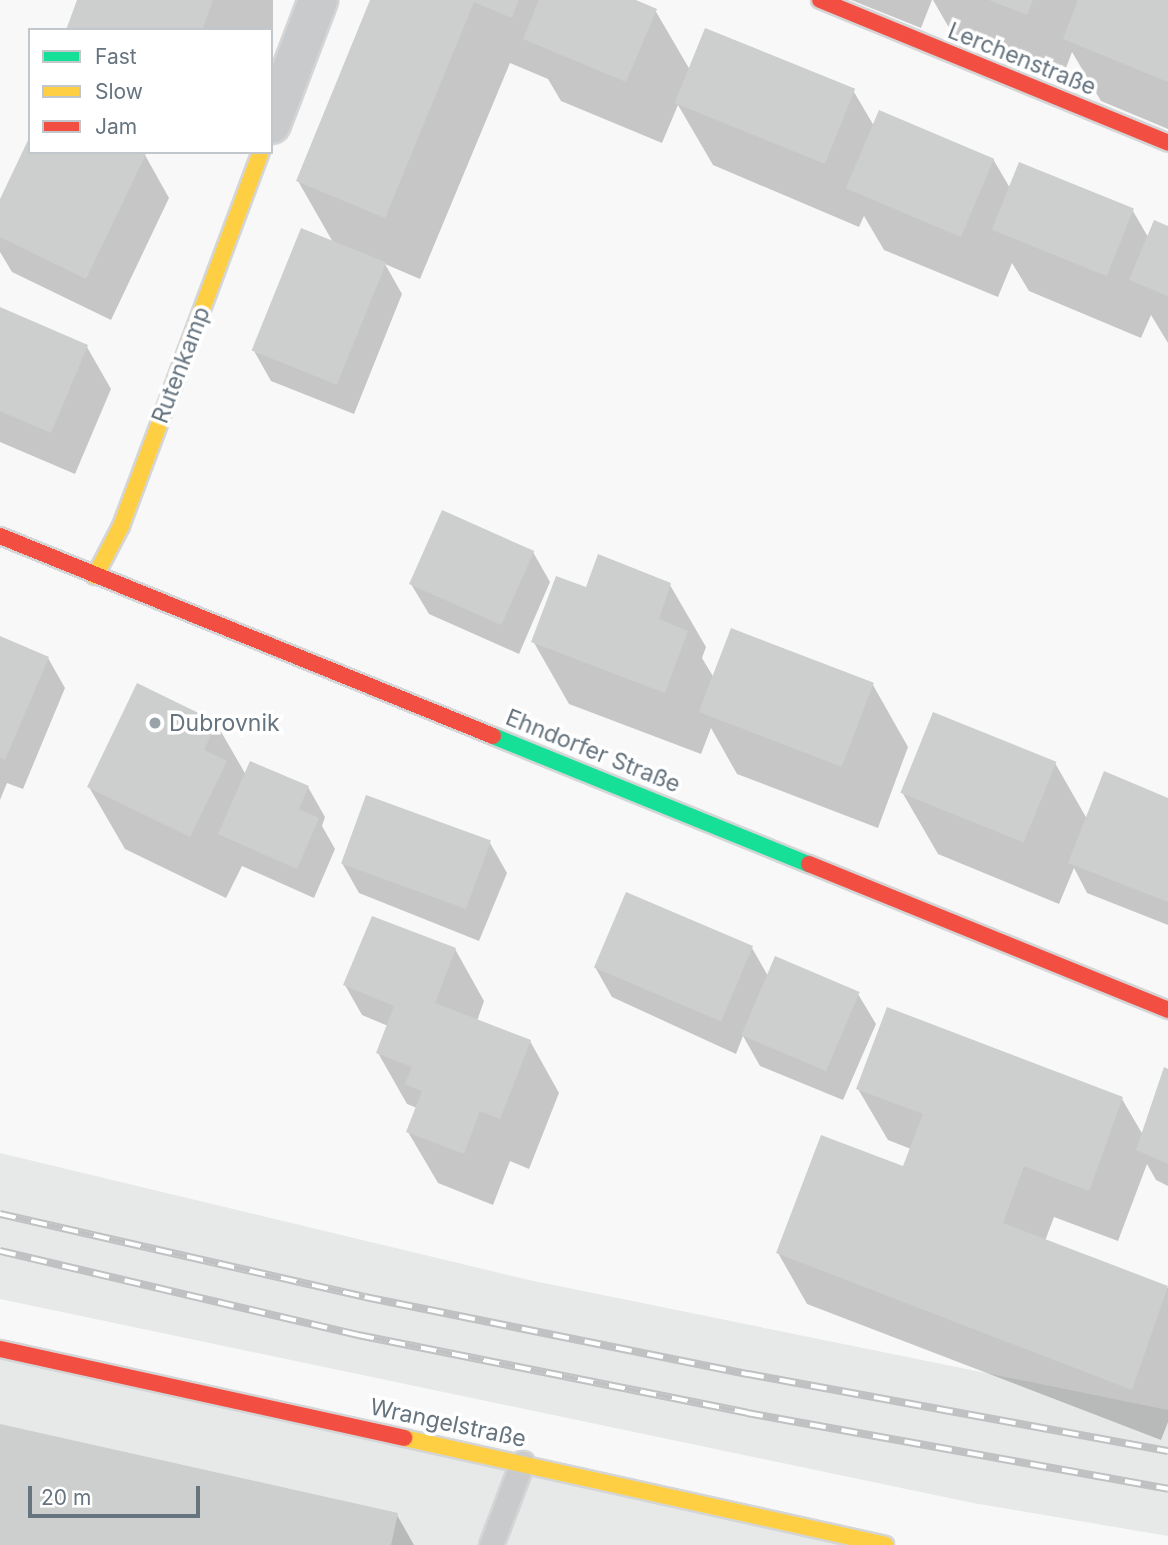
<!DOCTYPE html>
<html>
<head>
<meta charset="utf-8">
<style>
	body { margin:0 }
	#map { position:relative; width:1168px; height:1545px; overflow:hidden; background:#f8f8f8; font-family:Inter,sans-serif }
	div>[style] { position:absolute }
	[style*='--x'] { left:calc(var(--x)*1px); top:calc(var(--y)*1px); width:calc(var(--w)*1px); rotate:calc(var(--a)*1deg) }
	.built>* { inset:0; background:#e7e8e8 }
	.shadow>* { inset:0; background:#0003; transform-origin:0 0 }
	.building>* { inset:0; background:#cdcfcf; transform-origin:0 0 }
	.roads { filter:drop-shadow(2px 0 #d4d5d6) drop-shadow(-2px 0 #d4d5d6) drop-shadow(0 2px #d4d5d6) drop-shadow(0 -2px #d4d5d6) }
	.lane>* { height:23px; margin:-11.5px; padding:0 11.5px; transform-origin:11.5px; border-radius:11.5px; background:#c9cacb }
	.street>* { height:38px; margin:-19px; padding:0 19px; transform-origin:19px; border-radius:19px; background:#c9cacb }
	.fast>* { height:16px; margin:-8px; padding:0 8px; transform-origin:8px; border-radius:8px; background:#16e098 }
	.slow>* { height:16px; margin:-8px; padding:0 8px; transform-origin:8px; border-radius:8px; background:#ffcf43 }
	.jam>* { height:16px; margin:-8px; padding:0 8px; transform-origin:8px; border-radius:8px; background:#f24e42 }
	.rail>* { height:8px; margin-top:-4px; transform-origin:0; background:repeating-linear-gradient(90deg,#fff 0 16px,#bfc1c2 0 32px); box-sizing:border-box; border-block:2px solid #bfc1c2 }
	.dots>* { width:19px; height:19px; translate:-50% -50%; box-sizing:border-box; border:4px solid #fff; border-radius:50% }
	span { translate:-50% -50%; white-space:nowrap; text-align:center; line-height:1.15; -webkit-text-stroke:7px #fff; paint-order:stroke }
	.street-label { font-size:23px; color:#66747f }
	.poi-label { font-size:23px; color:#66747f }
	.left { translate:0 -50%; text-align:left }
	.legend { position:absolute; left:28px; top:28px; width:245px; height:126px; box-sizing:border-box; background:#fff; border:2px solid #c2c7cc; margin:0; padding:9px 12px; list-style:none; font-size:21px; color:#66747f }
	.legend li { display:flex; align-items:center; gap:14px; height:35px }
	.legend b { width:35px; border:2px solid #c2c7cc }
	.scale { position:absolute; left:28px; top:1486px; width:172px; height:32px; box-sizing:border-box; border:4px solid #66747f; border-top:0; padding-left:9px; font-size:21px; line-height:24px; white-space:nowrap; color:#66747f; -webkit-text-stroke:5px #fff; paint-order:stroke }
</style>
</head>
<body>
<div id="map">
	<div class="built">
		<div style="clip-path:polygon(0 1153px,529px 1280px,1168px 1410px,1168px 1536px,973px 1503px,0 1299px)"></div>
		<div style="clip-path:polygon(0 1349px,885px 1545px,0 1545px)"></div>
	</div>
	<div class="shadow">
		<div style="left:79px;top:0;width:194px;height:32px"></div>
		<div style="clip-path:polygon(372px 0,631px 0,655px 10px,690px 70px,854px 92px,874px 126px,993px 159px,1010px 188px,1133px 211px,1148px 237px,1168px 228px,1168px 343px,1151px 315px,1141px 338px,1029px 291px,1012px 263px,998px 297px,884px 250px,864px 216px,859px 227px,713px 165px,678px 105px,662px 143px,561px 101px,548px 79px,510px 63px,420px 279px,385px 264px,402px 294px,354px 414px,271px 381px,254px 351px,334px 244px,298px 181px)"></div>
		<div style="clip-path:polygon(851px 0,932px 0,921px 28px)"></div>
		<div style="clip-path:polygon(933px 0,1168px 0,1168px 129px,1101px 101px,1072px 52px,1063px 76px,952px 33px)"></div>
		<div style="clip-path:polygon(30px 152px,138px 152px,145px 155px,169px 198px,111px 320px,12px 272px,0 252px,0 203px)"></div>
		<div style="clip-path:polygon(0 309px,87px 347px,111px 389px,75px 474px,0 442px)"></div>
		<div style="clip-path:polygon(533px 552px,550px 582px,519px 654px,429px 614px,411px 584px)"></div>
		<div style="clip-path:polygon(670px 585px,706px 647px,702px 658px,714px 678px,873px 685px,908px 747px,878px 828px,737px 774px,711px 728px,701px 754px,569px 704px,533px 641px,587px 589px)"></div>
		<div style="clip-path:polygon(0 638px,48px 658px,65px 688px,23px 789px,7px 783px,0 800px)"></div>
		<div style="clip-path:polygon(216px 723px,246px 775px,308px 787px,325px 817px,322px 826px,335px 849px,314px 898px,242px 866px,226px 898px,125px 849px,89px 787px)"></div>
		<div style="clip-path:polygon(1055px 763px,1087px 819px,1168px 799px,1168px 925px,1087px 893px,1074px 868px,1059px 904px,938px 854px,902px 792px)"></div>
		<div style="clip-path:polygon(490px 843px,507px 873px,479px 941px,359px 893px,342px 863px)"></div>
		<div style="clip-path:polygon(752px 948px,768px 976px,858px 994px,876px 1024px,843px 1100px,760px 1066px,743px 1036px,736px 1054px,612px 997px,595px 967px)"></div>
		<div style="clip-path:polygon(455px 949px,484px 1001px,477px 1021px,530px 1041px,559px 1093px,529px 1169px,510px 1161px,493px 1205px,438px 1183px,408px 1132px,417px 1108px,407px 1104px,378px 1053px,388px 1026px,362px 1015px,345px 985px)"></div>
		<div style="clip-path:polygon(1168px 1071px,1168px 1186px,1156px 1180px,1147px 1164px,1118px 1241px,1054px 1217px,1045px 1241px,1168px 1288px,1168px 1422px,1161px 1440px,807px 1304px,778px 1253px,904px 1168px,911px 1149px,888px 1140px,858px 1089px,1122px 1099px,1143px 1135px)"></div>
		<div style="clip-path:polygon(397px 1515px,414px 1545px,0 1545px)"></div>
	</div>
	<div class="building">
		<div style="clip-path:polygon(77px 0,213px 0,202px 30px,66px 30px)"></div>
		<div style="clip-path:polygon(370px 0,519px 0,512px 18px,474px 2px,385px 218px,296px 181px)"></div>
		<div style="clip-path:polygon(539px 0,636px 0,657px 9px,626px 82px,523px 39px)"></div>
		<div style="clip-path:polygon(989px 0,1033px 0,1027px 15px)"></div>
		<div style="clip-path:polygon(1078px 0,1168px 0,1168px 82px,1063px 39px)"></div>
		<div style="left:705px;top:28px;width:162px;height:81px;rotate:22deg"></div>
		<div style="left:879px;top:110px;width:125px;height:85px;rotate:23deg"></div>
		<div style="clip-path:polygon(30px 136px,30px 152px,146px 154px,86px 279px,0 237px,0 199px)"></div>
		<div style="left:1019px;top:162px;width:124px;height:73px;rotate:22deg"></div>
		<div style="clip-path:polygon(1154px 220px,1168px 226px,1168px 296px,1129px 280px)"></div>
		<div style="left:301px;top:228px;width:92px;height:132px;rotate:22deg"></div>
		<div style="clip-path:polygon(0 307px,88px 345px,51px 433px,0 411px)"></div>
		<div style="left:442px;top:510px;width:101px;height:81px;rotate:24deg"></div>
		<div style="clip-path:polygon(598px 554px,671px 583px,659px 619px,688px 631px,665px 693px,531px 642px,556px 576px,586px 587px)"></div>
		<div style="left:731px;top:628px;width:153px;height:90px;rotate:21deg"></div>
		<div style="clip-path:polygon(0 636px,49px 657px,5px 760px,0 758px)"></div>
		<div style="clip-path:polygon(137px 683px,217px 722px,204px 750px,227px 761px,190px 837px,87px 787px)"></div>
		<div style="left:933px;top:712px;width:133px;height:87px;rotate:22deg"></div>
		<div style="clip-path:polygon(250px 761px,309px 786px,299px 809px,319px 818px,297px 869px,218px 834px)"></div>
		<div style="clip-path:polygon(1104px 771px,1168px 798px,1168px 902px,1068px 863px)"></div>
		<div style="left:366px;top:795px;width:133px;height:73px;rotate:20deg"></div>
		<div style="left:626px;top:892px;width:138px;height:82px;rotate:23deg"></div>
		<div style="clip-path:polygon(372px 916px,456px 948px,435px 1003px,531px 1040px,500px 1119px,480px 1111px,464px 1154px,406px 1132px,422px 1091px,405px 1084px,412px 1067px,376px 1053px,394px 1006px,343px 985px)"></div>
		<div style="left:775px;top:956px;width:92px;height:86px;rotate:23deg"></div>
		<div style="clip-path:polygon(887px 1007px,1123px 1097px,1089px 1191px,1024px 1166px,1003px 1223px,1168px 1286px,1132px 1390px,776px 1253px,821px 1135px,903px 1166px,923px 1114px,856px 1089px)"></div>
		<div style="clip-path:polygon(1164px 1067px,1168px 1069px,1168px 1164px,1136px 1150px)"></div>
		<div style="clip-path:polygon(0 1424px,398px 1513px,391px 1545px,0 1545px)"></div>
	</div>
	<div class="roads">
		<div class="lane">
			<div style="--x:491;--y:1545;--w:88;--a:-69.3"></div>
		</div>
		<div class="street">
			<div style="--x:271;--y:124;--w:133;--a:-69.2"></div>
		</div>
		<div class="fast">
			<div style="--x:493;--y:736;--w:341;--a:22.1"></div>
		</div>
		<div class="slow">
			<div style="--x:95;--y:576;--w:56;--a:-62.5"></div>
			<div style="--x:121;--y:526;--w:399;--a:-69.5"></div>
			<div style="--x:404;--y:1438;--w:493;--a:12.5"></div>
		</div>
		<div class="jam">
			<div style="--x:820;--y:0;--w:376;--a:22.3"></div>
			<div style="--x:0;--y:536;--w:532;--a:22.08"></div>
			<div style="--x:809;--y:864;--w:388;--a:22.1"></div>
			<div style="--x:0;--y:1349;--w:414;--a:12.4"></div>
		</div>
	</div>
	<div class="rail">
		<div style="--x:0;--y:1214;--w:374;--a:12.8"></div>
		<div style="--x:365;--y:1297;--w:391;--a:11.4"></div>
		<div style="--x:748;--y:1374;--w:427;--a:10.4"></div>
		<div style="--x:0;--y:1251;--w:368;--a:13.2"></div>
		<div style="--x:358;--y:1335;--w:397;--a:11.3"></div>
		<div style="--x:747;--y:1413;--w:428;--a:10.2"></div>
	</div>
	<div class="dots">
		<div style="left:155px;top:723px;background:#99a2a9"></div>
	</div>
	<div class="street-label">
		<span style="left:1022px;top:59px;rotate:22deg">Lerchenstraße</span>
		<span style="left:181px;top:365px;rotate:-69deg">Rutenkamp</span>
		<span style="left:593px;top:751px;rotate:22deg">Ehndorfer Straße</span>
		<span style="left:448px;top:1423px;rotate:12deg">Wrangelstraße</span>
	</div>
	<div class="poi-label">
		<span class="left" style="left:169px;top:723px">Dubrovnik</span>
	</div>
	<ul class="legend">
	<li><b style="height:9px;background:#16e098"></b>Fast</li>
	<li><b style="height:9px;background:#ffcf43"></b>Slow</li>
	<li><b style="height:9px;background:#f24e42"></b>Jam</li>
	</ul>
	<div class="scale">20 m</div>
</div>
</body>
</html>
